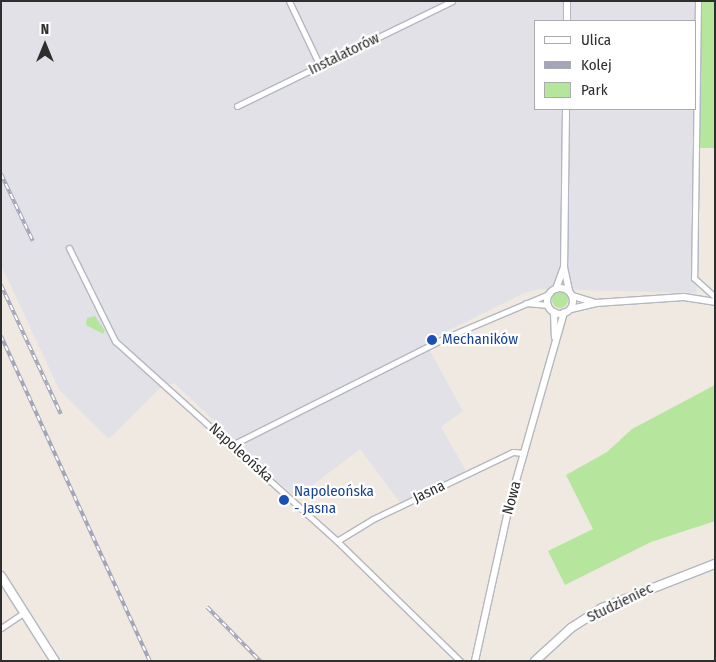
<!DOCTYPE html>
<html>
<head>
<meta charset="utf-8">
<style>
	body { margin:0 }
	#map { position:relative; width:716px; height:662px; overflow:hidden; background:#efe9e1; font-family:"Fira Sans Condensed",sans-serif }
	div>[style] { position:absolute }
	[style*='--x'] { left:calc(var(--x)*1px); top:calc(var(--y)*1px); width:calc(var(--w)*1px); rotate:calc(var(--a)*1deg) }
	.industrial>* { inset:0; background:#e3e1e8 }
	.green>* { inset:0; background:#b6e59e; transform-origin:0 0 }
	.round { border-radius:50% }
	.roads { filter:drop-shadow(1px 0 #b4b7c1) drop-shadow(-1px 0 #b4b7c1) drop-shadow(0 1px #b4b7c1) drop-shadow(0 -1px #b4b7c1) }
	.minor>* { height:5px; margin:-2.5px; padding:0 2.5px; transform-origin:2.5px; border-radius:2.5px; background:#fff }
	.tertiary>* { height:6px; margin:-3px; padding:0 3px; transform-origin:3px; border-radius:3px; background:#fff }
	.tertiary>.ring { margin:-3px; padding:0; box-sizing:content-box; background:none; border:6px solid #fff; border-radius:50% }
	.secondary>* { height:8px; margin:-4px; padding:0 4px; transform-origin:4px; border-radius:4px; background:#fff }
	.rail>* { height:4px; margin-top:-2px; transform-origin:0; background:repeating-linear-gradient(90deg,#fff 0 5.5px,#a3a6b8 0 11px); box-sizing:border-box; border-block:1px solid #a3a6b8 }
	.dots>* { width:14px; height:14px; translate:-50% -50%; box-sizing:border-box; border:2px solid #fff; border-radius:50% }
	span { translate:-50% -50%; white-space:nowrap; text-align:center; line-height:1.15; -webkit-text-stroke:4.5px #fff; paint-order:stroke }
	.street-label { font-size:15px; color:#2e2e2e }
	.transit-label { font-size:15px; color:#164399 }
	.left { translate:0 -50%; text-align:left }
	.frame { position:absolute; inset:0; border:2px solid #2e2e2e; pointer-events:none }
	.legend { position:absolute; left:534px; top:20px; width:162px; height:90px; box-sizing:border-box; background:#fff; border:1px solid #ababab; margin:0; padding:6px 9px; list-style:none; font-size:15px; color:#2e2e2e }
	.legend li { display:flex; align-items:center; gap:10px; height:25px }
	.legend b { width:25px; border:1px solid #ababab }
	.north { position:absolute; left:20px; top:20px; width:50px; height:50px; -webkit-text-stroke:4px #fff; paint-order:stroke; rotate:0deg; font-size:14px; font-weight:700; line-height:20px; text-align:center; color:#2e2e2e }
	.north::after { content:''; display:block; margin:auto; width:18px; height:22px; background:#2e2e2e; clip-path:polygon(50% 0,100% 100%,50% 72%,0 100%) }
</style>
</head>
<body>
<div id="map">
	<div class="industrial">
		<div style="clip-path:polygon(evenodd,1px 1px,695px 1px,697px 293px,540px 289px,524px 293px,425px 342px,463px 411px,441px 427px,466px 471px,401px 504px,360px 449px,296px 498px,174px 383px,159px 389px,109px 439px,60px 391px,1px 265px,1px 1px,535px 21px,695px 21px,695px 109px,535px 109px,535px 21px)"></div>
	</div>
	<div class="green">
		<div style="left:696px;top:1px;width:19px;height:147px"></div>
		<div class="round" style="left:552px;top:292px;width:16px;height:16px"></div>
		<div style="clip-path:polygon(95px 316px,105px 331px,103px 334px,86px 325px,87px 318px)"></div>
		<div style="clip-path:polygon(715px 385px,715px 521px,651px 542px,565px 585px,548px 551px,593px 529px,566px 475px,607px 452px,632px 429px)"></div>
	</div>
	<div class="roads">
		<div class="minor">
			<div style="--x:289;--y:1;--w:72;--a:64.5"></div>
			<div style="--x:698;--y:1;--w:277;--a:90.8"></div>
			<div style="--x:694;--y:278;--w:28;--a:42"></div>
			<div style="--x:237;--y:106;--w:239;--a:-26"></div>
			<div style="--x:69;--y:248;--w:104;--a:63.7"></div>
			<div style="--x:115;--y:341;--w:299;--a:42"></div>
			<div style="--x:337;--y:541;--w:172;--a:44.3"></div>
			<div style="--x:526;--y:303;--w:22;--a:5"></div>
			<div style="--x:232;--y:445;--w:241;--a:-26.7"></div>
			<div style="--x:447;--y:337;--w:111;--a:-22.9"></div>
			<div style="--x:337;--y:541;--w:42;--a:-31.4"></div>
			<div style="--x:373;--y:519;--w:155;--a:-25.6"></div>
			<div style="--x:513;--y:452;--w:11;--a:5"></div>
			<div style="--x:1;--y:628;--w:29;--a:-34"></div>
		</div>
		<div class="tertiary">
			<div style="--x:567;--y:21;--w:20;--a:-90"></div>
			<div style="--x:566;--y:109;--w:158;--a:90.7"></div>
			<div style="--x:564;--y:267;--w:25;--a:78"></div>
			<div class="ring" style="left:547px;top:288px;width:20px;height:20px"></div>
			<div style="--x:556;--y:289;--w:23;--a:-70"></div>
			<div style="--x:573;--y:296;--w:24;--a:17"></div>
			<div style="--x:571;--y:309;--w:26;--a:-13"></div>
			<div style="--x:596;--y:303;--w:88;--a:-3.9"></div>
			<div style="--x:684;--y:297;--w:31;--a:9"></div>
			<div style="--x:554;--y:312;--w:25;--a:88"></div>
			<div style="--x:475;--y:661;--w:163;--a:-77.6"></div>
			<div style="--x:510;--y:502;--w:197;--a:-74.1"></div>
		</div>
		<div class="secondary">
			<div style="--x:1;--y:576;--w:101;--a:57.6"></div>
			<div style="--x:535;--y:661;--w:49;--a:-42.5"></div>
			<div style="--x:571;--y:628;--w:37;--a:-33"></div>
			<div style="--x:602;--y:608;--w:121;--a:-21.3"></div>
		</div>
	</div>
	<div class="rail">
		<div style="--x:1;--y:174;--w:74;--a:64.5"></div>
		<div style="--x:1;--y:285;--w:142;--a:65.1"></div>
		<div style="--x:1;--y:336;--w:358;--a:65.4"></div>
		<div style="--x:207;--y:607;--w:76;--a:45.5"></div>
	</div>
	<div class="dots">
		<div style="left:432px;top:340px;background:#1a4fb4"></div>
		<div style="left:284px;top:500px;background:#1a4fb4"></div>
	</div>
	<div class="street-label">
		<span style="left:344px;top:54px;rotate:-26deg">Instalatorów</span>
		<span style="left:241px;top:453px;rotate:42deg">Napoleońska</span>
		<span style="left:429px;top:492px;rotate:-25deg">Jasna</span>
		<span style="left:512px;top:498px;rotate:-75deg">Nowa</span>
		<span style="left:620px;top:603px;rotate:-26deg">Studzieniec</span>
	</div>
	<div class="transit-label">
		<span class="left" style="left:442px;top:340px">Mechaników</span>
		<span class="left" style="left:294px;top:500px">Napoleońska<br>- Jasna</span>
	</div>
	<div class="frame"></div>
	<ul class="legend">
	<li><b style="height:6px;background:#fff"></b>Ulica</li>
	<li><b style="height:6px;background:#a3a6b8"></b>Kolej</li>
	<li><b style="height:14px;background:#b6e59e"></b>Park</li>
	</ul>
	<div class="north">N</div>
</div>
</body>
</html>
